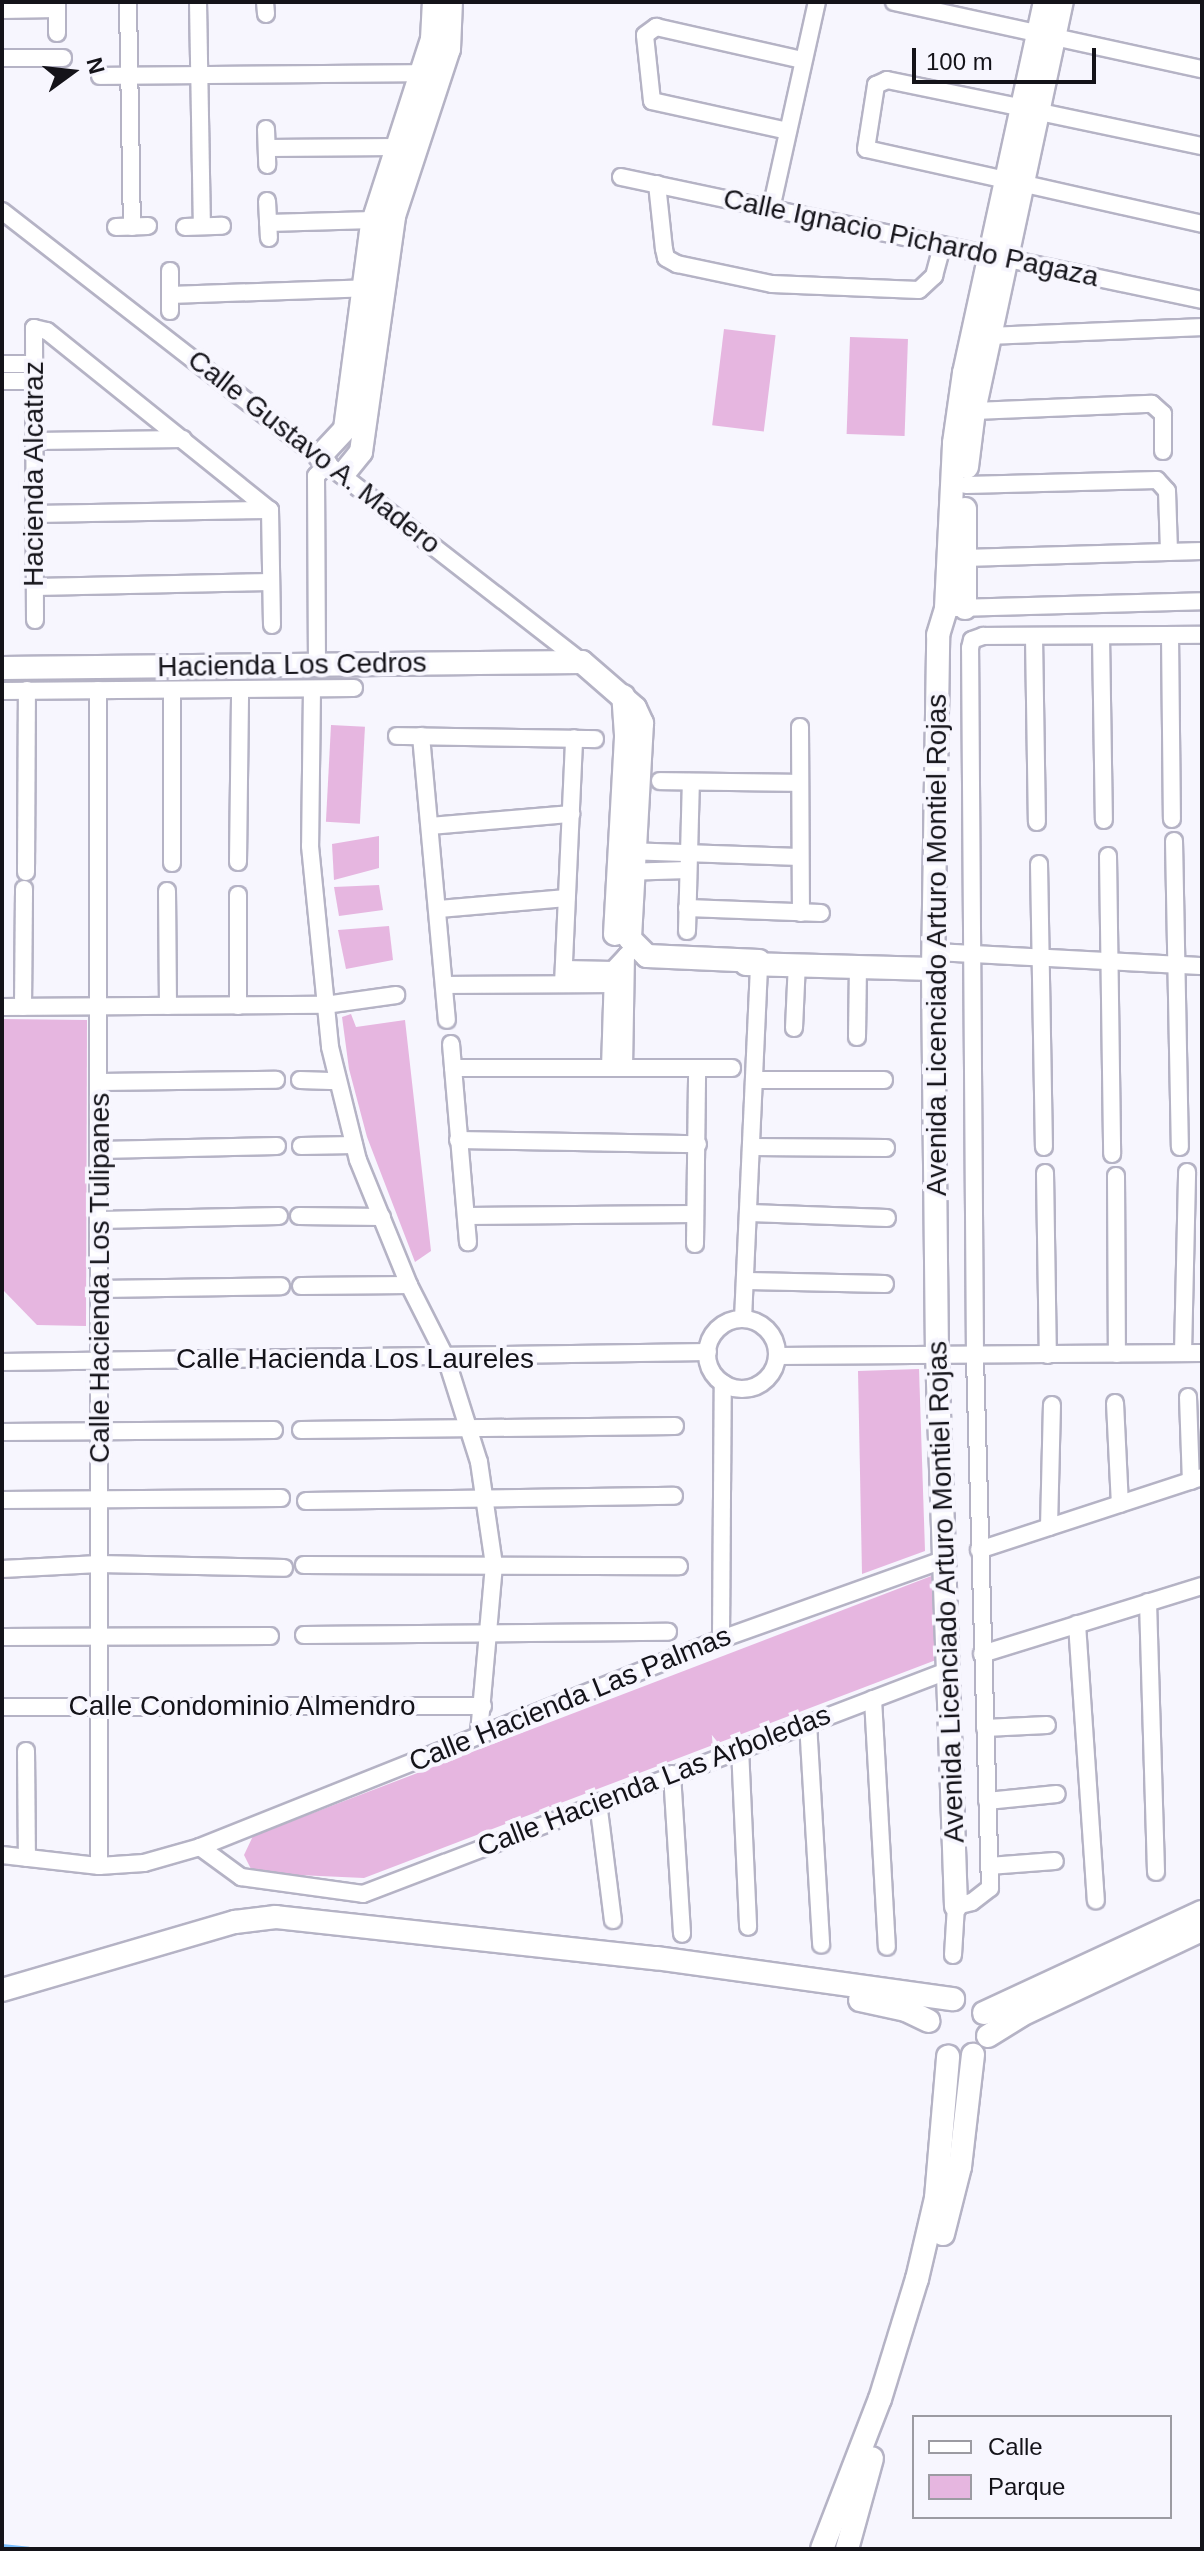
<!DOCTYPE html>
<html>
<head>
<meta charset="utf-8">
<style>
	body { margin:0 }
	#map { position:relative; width:1204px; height:2551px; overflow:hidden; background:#f7f6fe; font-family:Helvetica,sans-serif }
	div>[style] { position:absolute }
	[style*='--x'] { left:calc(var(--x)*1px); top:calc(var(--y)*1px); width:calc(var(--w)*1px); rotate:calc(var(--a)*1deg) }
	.green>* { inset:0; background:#e6b6e0; transform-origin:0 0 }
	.stream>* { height:4px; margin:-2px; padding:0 2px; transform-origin:2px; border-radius:2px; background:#78bcfc }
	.roads { filter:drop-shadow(2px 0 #b5b3c5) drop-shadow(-2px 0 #b5b3c5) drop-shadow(0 2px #b5b3c5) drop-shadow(0 -2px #b5b3c5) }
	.minor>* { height:16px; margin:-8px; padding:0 8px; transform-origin:8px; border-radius:8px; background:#fff }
	.minor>.ring { margin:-8px; padding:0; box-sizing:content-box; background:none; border:16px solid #fff; border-radius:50% }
	.major>* { height:22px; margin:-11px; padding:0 11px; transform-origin:11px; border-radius:11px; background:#fff }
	span { translate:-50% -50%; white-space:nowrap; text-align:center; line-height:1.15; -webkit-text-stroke:8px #f7f6fe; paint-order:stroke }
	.street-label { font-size:28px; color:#141319 }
	.frame { position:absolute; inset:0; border:4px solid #141319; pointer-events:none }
	.legend { position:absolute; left:912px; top:2415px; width:260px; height:104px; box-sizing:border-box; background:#f7f6fe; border:2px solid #9c9ba2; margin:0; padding:10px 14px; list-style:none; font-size:24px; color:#141319 }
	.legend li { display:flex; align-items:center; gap:16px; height:40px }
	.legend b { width:40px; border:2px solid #9c9ba2 }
	.north { position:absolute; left:32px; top:32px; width:80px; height:80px; -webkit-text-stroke:6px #f7f6fe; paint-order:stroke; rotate:75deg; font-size:22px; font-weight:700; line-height:32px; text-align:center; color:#141319 }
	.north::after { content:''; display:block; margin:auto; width:28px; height:36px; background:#141319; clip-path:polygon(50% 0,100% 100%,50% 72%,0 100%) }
	.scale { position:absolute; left:912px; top:48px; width:184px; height:36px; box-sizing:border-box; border:4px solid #141319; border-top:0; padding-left:10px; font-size:24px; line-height:28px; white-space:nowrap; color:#141319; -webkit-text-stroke:6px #f7f6fe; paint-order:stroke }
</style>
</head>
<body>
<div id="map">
	<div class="green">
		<div style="left:724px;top:329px;width:52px;height:97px;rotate:7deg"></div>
		<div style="left:850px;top:337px;width:58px;height:97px;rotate:2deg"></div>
		<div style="left:331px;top:725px;width:34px;height:97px;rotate:3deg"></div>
		<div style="clip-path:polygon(379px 836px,379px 868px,334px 880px,332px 844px)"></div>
		<div style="clip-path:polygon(379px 885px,383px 910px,339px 916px,334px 887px)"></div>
		<div style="clip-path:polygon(389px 926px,393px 960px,346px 969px,338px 930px)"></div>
		<div style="clip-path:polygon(351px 1014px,356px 1027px,405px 1020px,431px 1251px,415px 1262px,367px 1137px,349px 1069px,342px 1017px)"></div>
		<div style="clip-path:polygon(2px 1019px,87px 1020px,86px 1326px,37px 1325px,2px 1289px)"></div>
		<div style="clip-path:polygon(919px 1369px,925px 1551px,862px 1574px,858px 1371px)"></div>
		<div style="clip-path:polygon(934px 1575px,936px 1660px,364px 1878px,253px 1873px,244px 1855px,253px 1836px)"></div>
	</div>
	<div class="stream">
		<div style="--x:2;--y:2546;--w:27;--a:6"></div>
	</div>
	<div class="roads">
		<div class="minor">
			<div style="--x:128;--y:2;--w:225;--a:89"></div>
			<div style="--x:198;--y:2;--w:224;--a:89"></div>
			<div style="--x:265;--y:2;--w:12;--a:85"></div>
			<div style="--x:894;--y:2;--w:315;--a:12.3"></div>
			<div style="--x:2;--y:10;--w:55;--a:-1"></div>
			<div style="--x:57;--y:33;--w:31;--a:-90"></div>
			<div style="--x:2;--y:58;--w:61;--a:0"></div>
			<div style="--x:100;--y:76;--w:331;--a:-0.5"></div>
			<div style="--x:1040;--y:112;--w:166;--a:11.9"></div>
			<div style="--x:266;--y:129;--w:36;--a:88"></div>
			<div style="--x:788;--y:131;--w:139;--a:-167.6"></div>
			<div style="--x:652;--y:101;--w:66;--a:-96.1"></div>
			<div style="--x:645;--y:35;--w:14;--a:-36"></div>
			<div style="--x:656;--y:27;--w:151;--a:12.7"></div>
			<div style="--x:267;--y:148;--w:130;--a:-0.4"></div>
			<div style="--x:621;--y:177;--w:594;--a:11.95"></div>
			<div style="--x:1006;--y:180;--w:143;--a:-167.5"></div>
			<div style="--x:866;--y:149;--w:65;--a:-81.1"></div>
			<div style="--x:876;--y:85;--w:12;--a:-24"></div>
			<div style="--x:887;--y:80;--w:140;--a:11.6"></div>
			<div style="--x:657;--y:184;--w:65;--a:83.9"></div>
			<div style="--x:664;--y:249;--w:9;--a:77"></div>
			<div style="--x:666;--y:258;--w:13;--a:29"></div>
			<div style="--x:677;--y:264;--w:97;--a:11.9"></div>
			<div style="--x:772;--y:284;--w:147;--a:2.3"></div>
			<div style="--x:919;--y:290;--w:21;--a:-43"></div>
			<div style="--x:934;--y:276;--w:31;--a:-75"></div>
			<div style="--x:1025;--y:184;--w:181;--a:12.7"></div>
			<div style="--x:267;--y:201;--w:37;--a:87"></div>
			<div style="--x:771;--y:209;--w:212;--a:-77.5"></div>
			<div style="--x:2;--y:211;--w:735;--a:37.87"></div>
			<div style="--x:268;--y:223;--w:105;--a:-1.6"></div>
			<div style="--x:116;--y:227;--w:32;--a:-2"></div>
			<div style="--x:185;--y:227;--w:37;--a:-2"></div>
			<div style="--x:170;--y:295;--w:203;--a:-2"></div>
			<div style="--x:170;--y:311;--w:40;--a:-90"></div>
			<div style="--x:990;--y:336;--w:212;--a:-2.4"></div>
			<div style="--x:2;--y:364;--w:31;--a:0"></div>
			<div style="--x:2;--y:381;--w:32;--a:0"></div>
			<div style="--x:974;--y:411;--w:178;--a:-2.3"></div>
			<div style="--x:1152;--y:404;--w:15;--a:42"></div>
			<div style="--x:1163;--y:414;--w:37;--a:90"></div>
			<div style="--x:35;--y:441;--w:148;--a:-0.8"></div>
			<div style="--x:966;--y:485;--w:191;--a:-1.5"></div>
			<div style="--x:1157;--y:480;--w:15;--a:48"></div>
			<div style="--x:1167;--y:491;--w:61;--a:88.1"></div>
			<div style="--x:270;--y:510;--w:115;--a:89"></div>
			<div style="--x:35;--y:514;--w:235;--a:-1"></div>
			<div style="--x:964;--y:558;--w:238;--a:-1.7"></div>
			<div style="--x:35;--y:587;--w:236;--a:-1.2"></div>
			<div style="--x:956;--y:608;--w:246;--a:-1.6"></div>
			<div style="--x:35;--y:620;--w:292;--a:-90.2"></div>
			<div style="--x:34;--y:328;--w:13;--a:13"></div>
			<div style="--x:47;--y:331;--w:286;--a:38.8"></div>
			<div style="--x:1170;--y:635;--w:184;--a:89.4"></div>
			<div style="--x:1101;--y:636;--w:184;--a:89.1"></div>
			<div style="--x:1034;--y:637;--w:185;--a:89.1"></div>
			<div style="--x:317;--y:665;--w:189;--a:-90.3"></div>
			<div style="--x:316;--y:476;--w:18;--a:-45"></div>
			<div style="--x:312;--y:689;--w:157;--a:90.7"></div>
			<div style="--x:310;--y:846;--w:202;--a:84.3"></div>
			<div style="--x:330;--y:1047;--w:116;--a:76.1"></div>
			<div style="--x:358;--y:1160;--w:135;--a:67.8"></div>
			<div style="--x:409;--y:1285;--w:82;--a:63.1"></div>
			<div style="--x:446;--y:1358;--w:109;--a:72.4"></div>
			<div style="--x:479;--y:1462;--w:104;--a:81.7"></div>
			<div style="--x:494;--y:1565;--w:170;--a:95.1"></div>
			<div style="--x:98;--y:690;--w:1176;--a:89.95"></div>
			<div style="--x:172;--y:690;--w:173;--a:90"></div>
			<div style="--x:2;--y:691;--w:352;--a:-0.5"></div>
			<div style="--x:800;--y:727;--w:186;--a:89.7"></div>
			<div style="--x:397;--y:736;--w:198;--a:0.9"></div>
			<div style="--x:421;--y:736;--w:285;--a:84.8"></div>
			<div style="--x:660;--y:781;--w:140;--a:0.8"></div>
			<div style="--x:430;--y:826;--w:142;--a:-4.9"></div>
			<div style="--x:1174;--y:841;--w:306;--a:88.9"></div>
			<div style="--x:626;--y:851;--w:174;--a:2"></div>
			<div style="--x:1108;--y:856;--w:298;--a:89.2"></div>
			<div style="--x:238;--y:862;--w:173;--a:-89.3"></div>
			<div style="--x:1039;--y:864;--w:283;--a:89"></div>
			<div style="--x:26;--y:872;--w:182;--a:-89.7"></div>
			<div style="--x:623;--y:872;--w:65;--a:-1.8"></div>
			<div style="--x:167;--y:891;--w:115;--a:89.5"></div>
			<div style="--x:687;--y:908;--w:134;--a:2.1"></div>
			<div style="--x:439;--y:909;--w:128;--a:-4.9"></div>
			<div style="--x:687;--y:931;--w:149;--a:-88.5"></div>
			<div style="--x:934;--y:952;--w:268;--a:3"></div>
			<div style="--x:564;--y:969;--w:49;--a:1.2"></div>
			<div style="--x:563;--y:984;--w:246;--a:-87.4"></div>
			<div style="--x:446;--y:985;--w:166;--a:-0.3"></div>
			<div style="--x:238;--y:1006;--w:111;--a:-90"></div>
			<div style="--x:2;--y:1007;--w:323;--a:-0.4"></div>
			<div style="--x:325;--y:1005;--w:72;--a:-8"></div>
			<div style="--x:23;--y:1007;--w:118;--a:-89.5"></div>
			<div style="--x:794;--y:1028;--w:65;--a:-87.4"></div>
			<div style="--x:857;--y:1037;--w:72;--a:-89.2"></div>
			<div style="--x:451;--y:1044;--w:199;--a:85.1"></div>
			<div style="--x:453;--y:1068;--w:279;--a:0"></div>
			<div style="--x:610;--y:1068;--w:98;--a:-88.2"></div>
			<div style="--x:613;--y:970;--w:33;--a:-47"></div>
			<div style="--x:624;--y:1068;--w:112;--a:-89"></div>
			<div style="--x:300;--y:1080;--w:38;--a:2"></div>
			<div style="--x:754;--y:1080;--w:130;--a:0"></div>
			<div style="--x:100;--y:1082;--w:176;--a:-0.7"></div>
			<div style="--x:458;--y:1140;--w:240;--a:1"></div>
			<div style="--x:301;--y:1146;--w:53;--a:-1.1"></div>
			<div style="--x:752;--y:1147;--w:134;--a:0.4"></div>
			<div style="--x:100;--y:1150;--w:177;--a:-1.3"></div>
			<div style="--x:1045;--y:1173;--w:182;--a:89.1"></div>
			<div style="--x:1116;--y:1176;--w:178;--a:89.7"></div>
			<div style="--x:750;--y:1213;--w:137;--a:2.1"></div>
			<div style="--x:299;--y:1216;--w:83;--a:0.7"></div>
			<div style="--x:466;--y:1216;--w:228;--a:-0.5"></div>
			<div style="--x:99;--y:1220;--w:180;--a:-1.3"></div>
			<div style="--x:695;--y:1244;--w:176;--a:-89.3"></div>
			<div style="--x:748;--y:1281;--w:137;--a:1.3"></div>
			<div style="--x:301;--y:1286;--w:108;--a:-0.5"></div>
			<div style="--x:100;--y:1289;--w:181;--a:-0.9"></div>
			<div style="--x:743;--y:1319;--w:358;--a:-87.4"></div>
			<div class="ring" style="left:707px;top:1319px;width:54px;height:54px"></div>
			<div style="--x:1183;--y:1353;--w:181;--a:-88.7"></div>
			<div style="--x:777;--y:1356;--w:425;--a:-0.4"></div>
			<div style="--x:2;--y:1362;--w:706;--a:-0.81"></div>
			<div style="--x:1188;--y:1397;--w:84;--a:88"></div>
			<div style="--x:1115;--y:1403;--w:101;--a:87.2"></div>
			<div style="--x:301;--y:1430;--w:374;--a:-0.6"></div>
			<div style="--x:2;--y:1432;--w:272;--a:-0.4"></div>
			<div style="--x:2;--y:1500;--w:279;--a:-0.4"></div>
			<div style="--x:306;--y:1501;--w:368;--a:-0.8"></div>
			<div style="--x:1049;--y:1527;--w:122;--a:-88.6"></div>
			<div style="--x:979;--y:1550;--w:235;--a:-18.1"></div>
			<div style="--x:304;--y:1565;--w:375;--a:0.2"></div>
			<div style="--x:2;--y:1569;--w:97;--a:-3"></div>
			<div style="--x:99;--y:1564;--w:185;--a:1.2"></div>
			<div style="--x:1148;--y:1602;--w:270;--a:88.3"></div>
			<div style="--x:1077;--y:1624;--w:277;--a:86.1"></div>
			<div style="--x:304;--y:1635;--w:364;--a:-0.5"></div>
			<div style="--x:2;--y:1637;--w:268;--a:-0.2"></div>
			<div style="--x:721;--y:1639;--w:256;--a:-89.6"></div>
			<div style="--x:982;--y:1654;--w:230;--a:-17.2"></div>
			<div style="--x:873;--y:1699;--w:248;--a:86.8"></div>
			<div style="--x:2;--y:1707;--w:481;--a:-0.1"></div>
			<div style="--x:808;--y:1723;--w:222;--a:86.6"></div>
			<div style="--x:985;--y:1728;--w:62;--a:-2.8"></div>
			<div style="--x:740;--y:1748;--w:179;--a:87.4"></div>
			<div style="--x:26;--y:1751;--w:107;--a:89.5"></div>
			<div style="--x:672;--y:1774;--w:160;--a:86.4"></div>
			<div style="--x:987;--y:1801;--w:70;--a:-5.7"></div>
			<div style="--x:598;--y:1802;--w:119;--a:82.8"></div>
			<div style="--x:200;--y:1847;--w:51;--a:36.2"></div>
			<div style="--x:241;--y:1877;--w:123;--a:7.9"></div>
			<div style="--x:363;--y:1894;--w:625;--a:-20.9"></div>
			<div style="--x:2;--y:1855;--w:98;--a:6.5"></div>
			<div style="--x:99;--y:1866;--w:45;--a:-3.8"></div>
			<div style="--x:144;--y:1863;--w:58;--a:-15.9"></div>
			<div style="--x:200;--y:1847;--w:561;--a:-21.76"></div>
			<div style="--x:721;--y:1639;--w:236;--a:-19.6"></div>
			<div style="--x:989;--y:1866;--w:66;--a:-4.3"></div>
			<div style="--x:953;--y:1955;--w:49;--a:-86.5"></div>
			<div style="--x:956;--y:1906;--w:16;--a:-14"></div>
			<div style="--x:972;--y:1902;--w:23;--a:-38"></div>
			<div style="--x:990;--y:1888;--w:532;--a:-91.62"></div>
			<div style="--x:975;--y:1356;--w:708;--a:-90.4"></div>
			<div style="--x:970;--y:648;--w:8;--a:-76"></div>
			<div style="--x:972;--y:640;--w:12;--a:-20"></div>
			<div style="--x:983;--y:636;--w:219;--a:-0.3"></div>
		</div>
		<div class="major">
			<div style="--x:320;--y:456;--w:37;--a:-47"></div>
			<div style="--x:345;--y:429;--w:206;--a:-82.5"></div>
			<div style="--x:372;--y:225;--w:195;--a:-72.1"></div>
			<div style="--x:432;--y:39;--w:37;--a:-87"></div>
			<div style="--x:967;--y:467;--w:56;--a:-82.9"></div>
			<div style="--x:974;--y:411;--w:418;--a:-77.9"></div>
			<div style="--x:344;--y:473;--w:27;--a:-51"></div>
			<div style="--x:361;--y:452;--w:238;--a:-82"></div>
			<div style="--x:394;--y:216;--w:176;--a:-71.8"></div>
			<div style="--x:449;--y:49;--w:47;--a:-87.6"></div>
			<div style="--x:965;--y:608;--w:99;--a:-90"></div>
			<div style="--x:2;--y:668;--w:580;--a:-0.59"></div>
			<div style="--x:582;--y:662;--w:70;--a:41"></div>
			<div style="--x:635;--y:708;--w:17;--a:65"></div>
			<div style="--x:642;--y:723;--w:216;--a:93.2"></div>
			<div style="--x:630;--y:939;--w:24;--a:45"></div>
			<div style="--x:647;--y:956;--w:112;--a:2.6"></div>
			<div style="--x:615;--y:934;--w:199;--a:-86.8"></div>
			<div style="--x:626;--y:735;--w:39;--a:-94"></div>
			<div style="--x:746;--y:964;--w:187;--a:1.5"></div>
			<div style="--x:956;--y:1906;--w:551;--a:-91.97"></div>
			<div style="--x:937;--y:1355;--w:386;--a:-90.6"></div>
			<div style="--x:933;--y:969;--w:334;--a:-89.1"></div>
			<div style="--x:938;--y:635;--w:28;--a:-73"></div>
			<div style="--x:946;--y:608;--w:165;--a:-87.2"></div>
			<div style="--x:954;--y:443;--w:71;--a:-81.9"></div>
			<div style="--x:964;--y:373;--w:380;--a:-77.7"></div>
			<div style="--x:2;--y:1990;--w:243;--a:-16.3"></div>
			<div style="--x:235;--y:1922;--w:41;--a:-7"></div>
			<div style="--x:276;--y:1917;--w:382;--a:6.2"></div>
			<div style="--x:656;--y:1958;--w:300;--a:7.9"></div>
			<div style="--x:860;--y:2000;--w:47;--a:12.3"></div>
			<div style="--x:906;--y:2010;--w:25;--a:26"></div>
			<div style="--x:984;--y:2013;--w:240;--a:-24.9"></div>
			<div style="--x:988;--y:2036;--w:39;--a:-32"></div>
			<div style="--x:1021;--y:2015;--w:200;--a:-25.2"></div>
			<div style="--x:943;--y:2234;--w:69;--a:-75.8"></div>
			<div style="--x:960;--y:2167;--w:113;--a:-83.4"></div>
			<div style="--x:822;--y:2549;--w:161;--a:-68.9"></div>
			<div style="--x:880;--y:2399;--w:126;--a:-72.9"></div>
			<div style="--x:917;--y:2279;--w:83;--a:-76.8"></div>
			<div style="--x:936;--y:2198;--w:142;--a:-85.1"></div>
			<div style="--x:847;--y:2549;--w:94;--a:-74.6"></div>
		</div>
	</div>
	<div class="street-label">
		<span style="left:911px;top:238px;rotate:12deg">Calle Ignacio Pichardo Pagaza</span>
		<span style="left:314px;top:452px;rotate:38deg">Calle Gustavo A. Madero</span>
		<span style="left:34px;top:474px;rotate:-90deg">Hacienda Alcatraz</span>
		<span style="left:292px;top:665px;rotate:-1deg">Hacienda Los Cedros</span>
		<span style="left:937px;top:945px;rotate:-90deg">Avenida Licenciado Arturo Montiel Rojas</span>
		<span style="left:100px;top:1278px;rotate:-90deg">Calle Hacienda Los Tulipanes</span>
		<span style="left:355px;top:1359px">Calle Hacienda Los Laureles</span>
		<span style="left:946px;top:1592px;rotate:-92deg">Avenida Licenciado Arturo Montiel Rojas</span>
		<span style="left:570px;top:1699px;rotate:-22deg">Calle Hacienda Las Palmas</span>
		<span style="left:242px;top:1706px">Calle Condominio Almendro</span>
		<span style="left:654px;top:1781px;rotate:-21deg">Calle Hacienda Las Arboledas</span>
	</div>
	<div class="frame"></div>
	<ul class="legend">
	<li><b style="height:10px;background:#fff"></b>Calle</li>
	<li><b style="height:22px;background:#e6b6e0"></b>Parque</li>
	</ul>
	<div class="north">N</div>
	<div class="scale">100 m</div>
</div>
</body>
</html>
